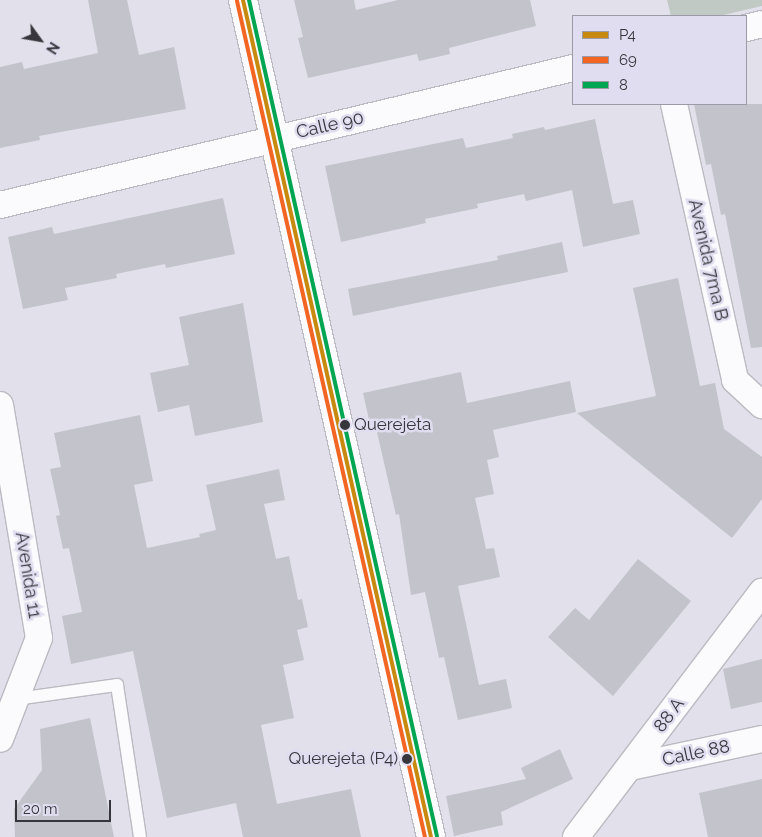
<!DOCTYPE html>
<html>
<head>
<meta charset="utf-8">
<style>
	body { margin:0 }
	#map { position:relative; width:762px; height:837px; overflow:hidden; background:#e2e1eb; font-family:Raleway,sans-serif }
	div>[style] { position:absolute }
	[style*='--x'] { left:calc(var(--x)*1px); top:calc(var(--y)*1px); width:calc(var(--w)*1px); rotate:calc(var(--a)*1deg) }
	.green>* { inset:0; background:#c0c9c4 }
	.building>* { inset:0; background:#c3c3cb }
	.roads { filter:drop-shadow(1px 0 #bbbac2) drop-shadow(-1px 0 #bbbac2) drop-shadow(0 1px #bbbac2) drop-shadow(0 -1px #bbbac2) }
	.lane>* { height:12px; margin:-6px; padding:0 6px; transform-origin:6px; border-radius:6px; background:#fbfafc }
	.street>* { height:26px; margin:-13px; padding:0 13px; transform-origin:13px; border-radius:13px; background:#fbfafc }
	.secondary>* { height:28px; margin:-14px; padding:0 14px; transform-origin:14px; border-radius:14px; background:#fbfafc }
	.bus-1>* { height:4px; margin:-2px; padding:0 2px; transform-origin:2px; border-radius:2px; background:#c78a0f }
	.bus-2>* { height:4px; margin:-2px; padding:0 2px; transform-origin:2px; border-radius:2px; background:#f26522 }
	.bus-3>* { height:4px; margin:-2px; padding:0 2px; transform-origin:2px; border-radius:2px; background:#00a651 }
	.dots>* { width:14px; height:14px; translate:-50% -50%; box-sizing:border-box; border:2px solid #dfddef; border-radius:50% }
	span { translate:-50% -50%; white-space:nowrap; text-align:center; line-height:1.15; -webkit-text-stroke:5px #dfddef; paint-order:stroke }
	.bus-label { font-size:17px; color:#36363c }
	.left { translate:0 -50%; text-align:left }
	.right { translate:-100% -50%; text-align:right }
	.street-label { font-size:18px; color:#36363c }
	.legend { position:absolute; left:572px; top:15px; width:175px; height:90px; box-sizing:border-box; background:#dfddef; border:1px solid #9b9aa7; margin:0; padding:6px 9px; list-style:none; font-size:15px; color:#36363c }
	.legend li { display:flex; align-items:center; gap:10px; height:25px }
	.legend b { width:25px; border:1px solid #9b9aa7 }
	.north { position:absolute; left:15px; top:15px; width:50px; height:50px; -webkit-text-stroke:4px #dfddef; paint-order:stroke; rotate:122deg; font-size:14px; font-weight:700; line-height:20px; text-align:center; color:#36363c }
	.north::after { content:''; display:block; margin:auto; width:18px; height:22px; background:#36363c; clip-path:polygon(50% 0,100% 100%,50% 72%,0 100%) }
	.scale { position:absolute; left:15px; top:800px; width:96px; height:22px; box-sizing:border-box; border:2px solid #36363c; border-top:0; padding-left:6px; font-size:15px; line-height:18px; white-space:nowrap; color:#36363c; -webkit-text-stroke:4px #dfddef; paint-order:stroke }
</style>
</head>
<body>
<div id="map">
	<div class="green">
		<div style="clip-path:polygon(667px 0,762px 0,762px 6px,719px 16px,671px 16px)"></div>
	</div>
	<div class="building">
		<div style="clip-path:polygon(88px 0,127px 0,139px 55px,174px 47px,186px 109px,39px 136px,40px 140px,0 148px,0 67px,22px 62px,24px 69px,98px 53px)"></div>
		<div style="clip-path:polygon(294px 0,354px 0,356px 10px,398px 0,530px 0,536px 26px,449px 48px,450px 54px,419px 61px,417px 54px,308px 78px,298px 38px,303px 37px)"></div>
		<div style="clip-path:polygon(694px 104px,762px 104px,762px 347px,751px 348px,725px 214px,721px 215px,711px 164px,706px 165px)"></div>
		<div style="clip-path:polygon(595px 119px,613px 204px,633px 200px,640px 234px,583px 247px,572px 190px,526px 201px,524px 194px,477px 204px,478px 208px,425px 219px,426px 223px,341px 242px,325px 166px,463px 138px,466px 148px,513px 138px,512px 134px,544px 127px,545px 130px)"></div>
		<div style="clip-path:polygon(223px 198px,235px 254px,166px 268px,165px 264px,116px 274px,117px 278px,65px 288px,68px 300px,23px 309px,8px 237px,52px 227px,54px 234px)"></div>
		<div style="clip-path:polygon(562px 242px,568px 272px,353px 316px,348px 289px,498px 260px,497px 256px)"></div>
		<div style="clip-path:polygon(678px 278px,700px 386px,715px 383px,724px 429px,762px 457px,762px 499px,732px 538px,577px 413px,656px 396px,633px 288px)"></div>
		<div style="clip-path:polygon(243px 303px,263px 422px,195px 436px,189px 405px,158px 412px,150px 373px,189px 365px,179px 317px)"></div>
		<div style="clip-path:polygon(461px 372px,467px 403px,570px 381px,576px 412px,493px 430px,499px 457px,487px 460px,494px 494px,475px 498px,486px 549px,494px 548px,500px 577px,458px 586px,479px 685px,506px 679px,512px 708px,458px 720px,444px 657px,439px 658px,425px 592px,411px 595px,399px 514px,396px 515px,374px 419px,369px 420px,363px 393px)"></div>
		<div style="clip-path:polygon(140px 415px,153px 481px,134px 485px,147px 548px,200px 537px,199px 534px,216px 530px,206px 485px,279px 469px,285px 500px,264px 504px,276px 559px,289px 556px,298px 600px,302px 599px,308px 627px,297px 630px,304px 660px,283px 665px,294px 718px,261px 725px,277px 804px,351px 789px,361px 837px,243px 837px,236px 803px,167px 818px,133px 651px,71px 664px,62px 616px,82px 612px,69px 548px,63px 549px,56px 516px,60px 515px,50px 469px,61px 467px,54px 433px)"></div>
		<div style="clip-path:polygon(638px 559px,691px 601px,613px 696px,548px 637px,575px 608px,589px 620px)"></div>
		<div style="clip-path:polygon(762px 659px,762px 702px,731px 709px,723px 669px)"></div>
		<div style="clip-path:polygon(90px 718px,114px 837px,15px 837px,14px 809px,42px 770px,40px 729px)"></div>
		<div style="clip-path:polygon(560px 749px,573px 779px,501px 812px,503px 825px,454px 836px,446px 796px,526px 779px,521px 768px)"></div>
		<div style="clip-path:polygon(762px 779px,762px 837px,708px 837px,699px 793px)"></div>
	</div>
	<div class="roads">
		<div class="lane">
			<div style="--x:16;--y:699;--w:102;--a:-7.9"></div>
			<div style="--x:117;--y:685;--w:154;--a:81.4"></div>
		</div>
		<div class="street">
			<div style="--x:746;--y:28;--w:16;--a:-14"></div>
			<div style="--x:674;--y:104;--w:283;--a:77.5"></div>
			<div style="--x:735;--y:380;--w:37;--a:43"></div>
			<div style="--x:0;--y:205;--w:589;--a:-13.45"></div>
			<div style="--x:0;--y:405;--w:236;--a:80.5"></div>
			<div style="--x:39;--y:638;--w:108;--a:111.1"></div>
			<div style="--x:630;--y:767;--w:135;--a:-12"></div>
			<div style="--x:576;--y:837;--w:308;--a:-52.8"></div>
		</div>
		<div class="secondary">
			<div style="--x:243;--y:0;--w:858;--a:77.34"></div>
		</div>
	</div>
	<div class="bus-1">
		<div style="--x:243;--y:0;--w:858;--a:77.34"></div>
	</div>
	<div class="bus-2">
		<div style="--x:237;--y:1;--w:857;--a:77.33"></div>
	</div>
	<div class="bus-3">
		<div style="--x:249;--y:0;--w:857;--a:77.33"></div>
	</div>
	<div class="dots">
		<div style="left:345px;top:425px;background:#36363c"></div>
		<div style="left:407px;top:759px;background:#36363c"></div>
	</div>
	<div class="bus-label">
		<span class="left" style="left:354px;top:425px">Querejeta</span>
		<span class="right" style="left:398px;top:759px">Querejeta (P4)</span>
	</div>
	<div class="street-label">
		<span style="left:330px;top:125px;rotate:-13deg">Calle 90</span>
		<span style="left:708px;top:260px;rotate:77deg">Avenida 7ma B</span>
		<span style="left:28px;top:575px;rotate:81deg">Avenida 11</span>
		<span style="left:669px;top:715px;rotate:-53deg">88 A</span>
		<span style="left:696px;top:753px;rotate:-12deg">Calle 88</span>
	</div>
	<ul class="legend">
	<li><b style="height:6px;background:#c78a0f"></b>P4</li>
	<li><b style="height:6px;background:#f26522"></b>69</li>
	<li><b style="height:6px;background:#00a651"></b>8</li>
	</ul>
	<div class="north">N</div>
	<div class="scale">20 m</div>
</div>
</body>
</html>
